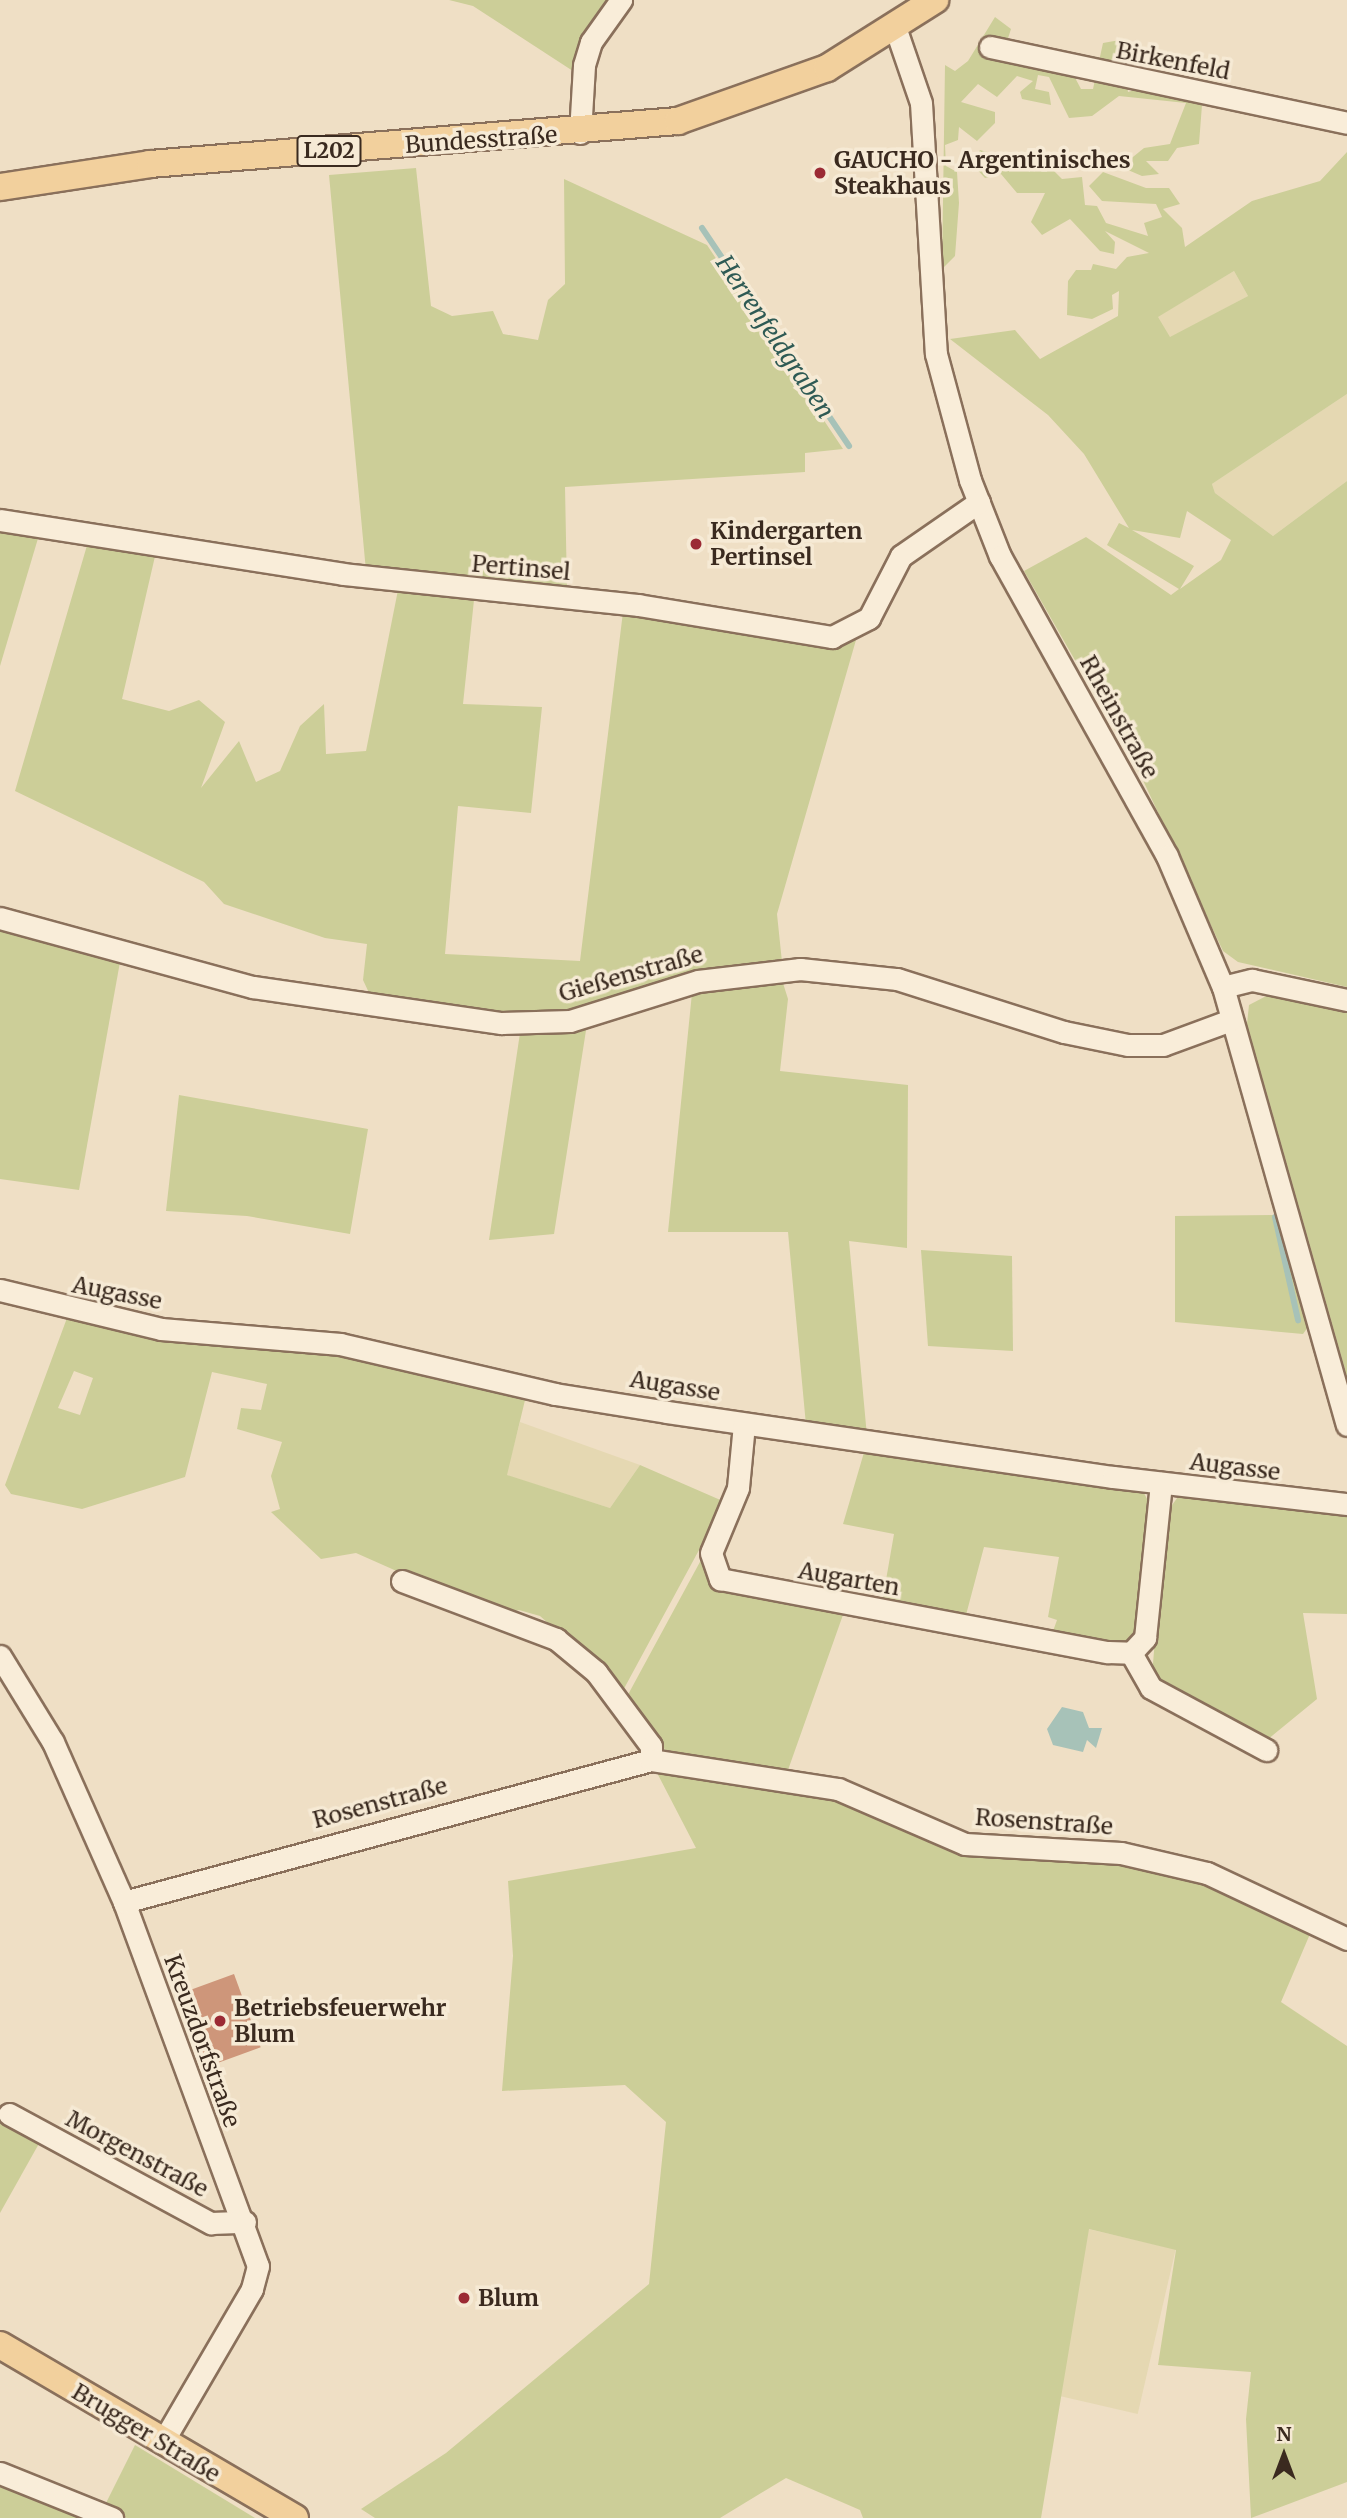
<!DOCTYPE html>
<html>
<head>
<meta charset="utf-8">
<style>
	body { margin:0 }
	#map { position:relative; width:1347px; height:2518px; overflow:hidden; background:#efdfc5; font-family:Merriweather,serif }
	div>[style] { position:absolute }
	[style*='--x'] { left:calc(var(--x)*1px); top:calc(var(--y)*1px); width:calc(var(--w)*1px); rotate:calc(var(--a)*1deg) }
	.farmland>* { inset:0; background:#e5d8b2; transform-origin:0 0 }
	.green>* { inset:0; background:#ccce98 }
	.water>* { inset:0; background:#a7c2b8 }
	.stream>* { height:6px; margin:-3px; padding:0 3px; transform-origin:3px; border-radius:3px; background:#a7c2b8 }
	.building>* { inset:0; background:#ce967a; transform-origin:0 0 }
	.roads { filter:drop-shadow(2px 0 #8a705b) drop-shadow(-2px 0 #8a705b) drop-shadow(0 2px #8a705b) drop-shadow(0 -2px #8a705b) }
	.minor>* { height:21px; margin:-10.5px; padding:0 10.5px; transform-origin:10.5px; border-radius:10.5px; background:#f9edd9 }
	.major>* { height:26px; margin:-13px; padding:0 13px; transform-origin:13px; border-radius:13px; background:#f2d09d }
	.dots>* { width:19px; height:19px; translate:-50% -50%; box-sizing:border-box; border:4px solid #f6ead5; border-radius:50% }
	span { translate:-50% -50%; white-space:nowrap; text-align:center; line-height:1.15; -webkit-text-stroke:7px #f6ead5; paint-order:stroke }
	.shield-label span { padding:2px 5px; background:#f6ead5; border:2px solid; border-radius:5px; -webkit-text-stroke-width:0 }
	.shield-label { font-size:21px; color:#3a2a1f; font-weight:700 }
	.street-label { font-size:23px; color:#3a2a1f }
	.poi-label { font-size:23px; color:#3a2a1f; font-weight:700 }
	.left { translate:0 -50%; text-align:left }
	.water-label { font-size:24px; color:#2e5a54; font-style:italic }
	.north { position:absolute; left:1249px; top:2420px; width:70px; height:70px; -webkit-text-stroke:5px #f6ead5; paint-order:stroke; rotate:0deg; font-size:19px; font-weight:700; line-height:28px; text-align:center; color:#3a2a1f }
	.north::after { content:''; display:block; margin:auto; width:24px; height:32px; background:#3a2a1f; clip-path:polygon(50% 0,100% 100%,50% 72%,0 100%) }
</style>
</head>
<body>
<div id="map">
	<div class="farmland">
		<div style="clip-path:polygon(1234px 271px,1248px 296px,1170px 338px,1157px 317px)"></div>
		<div style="clip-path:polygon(1347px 394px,1347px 481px,1273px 536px,1215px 493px,1212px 484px)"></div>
		<div style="clip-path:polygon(520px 1422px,640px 1465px,610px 1508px,506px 1475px)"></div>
		<div style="left:1088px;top:2229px;width:90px;height:169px;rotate:13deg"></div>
	</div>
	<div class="green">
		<div style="clip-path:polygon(449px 0,615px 0,576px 73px,473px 6px)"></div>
		<div style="clip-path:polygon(995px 17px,1011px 29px,1001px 60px,1072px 72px,1081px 89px,1093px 89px,1103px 43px,1120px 40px,1128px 92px,1144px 87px,1202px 105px,1199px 144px,1177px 148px,1168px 161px,1146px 161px,1159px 174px,1142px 176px,1128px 170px,1128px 161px,1144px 148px,1170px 144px,1186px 103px,1119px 96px,1092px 116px,1069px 118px,1049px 77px,1038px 75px,1035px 89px,1049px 92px,1051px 105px,1022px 99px,1020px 92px,1033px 81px,1017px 76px,997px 97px,978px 84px,961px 102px,995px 112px,995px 123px,977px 141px,959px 127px,958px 140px,945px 145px,946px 166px,957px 172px,959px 203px,955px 256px,942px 269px,945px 65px,955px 71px,968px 61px)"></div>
		<div style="clip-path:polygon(evenodd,980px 150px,1028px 164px,1044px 161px,1062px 179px,1082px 177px,1085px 205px,1097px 206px,1106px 223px,1148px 236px,1144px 223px,1162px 217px,1156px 204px,1102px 201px,1089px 186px,1103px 172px,1146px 188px,1169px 188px,1180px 204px,1163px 209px,1182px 228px,1185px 247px,1252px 201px,1320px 181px,1347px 152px,1347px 394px,1212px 484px,1215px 493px,1273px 536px,1347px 481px,1347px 987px,1238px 962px,1223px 951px,1140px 774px,1024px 571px,1086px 537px,1171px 595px,1179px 589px,1107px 545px,1119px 523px,1129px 528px,1084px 454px,1048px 415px,950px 339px,1015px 330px,1040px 359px,1118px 316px,1119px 291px,1112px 295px,1113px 309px,1092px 319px,1067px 315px,1068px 281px,1076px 270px,1091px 270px,1093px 264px,1116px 269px,1127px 257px,1149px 253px,1105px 231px,1115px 242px,1114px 254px,1100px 251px,1070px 219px,1042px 235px,1031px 222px,1045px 193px,1017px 193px,1001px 174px,985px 178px,972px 164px,980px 150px,1234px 271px,1248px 296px,1170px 337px,1158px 317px,1234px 271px,980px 150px,1187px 511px,1231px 540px,1221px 560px,1180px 589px,1194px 566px,1132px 530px,1180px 538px,1187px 511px)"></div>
		<div style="clip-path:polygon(416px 168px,431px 306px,452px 316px,493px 311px,503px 334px,538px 340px,548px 300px,565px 284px,564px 179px,707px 245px,843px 449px,805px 453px,805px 472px,565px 487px,567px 590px,366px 571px,329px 175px)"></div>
		<div style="clip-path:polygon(0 529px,39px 535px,0 666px)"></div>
		<div style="clip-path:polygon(88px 542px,156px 552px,122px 699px,169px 711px,199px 700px,225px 722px,201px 788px,239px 741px,256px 782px,280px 771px,300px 726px,324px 704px,326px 754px,366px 751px,398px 590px,474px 600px,463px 704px,542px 707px,531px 813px,458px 806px,445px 954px,580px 961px,623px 612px,831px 645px,856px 640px,777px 914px,782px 962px,580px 1011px,525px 1015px,370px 995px,363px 980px,367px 944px,325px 938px,224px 904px,204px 882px,15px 791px)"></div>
		<div style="clip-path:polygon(0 926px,120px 962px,79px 1190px,0 1179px)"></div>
		<div style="clip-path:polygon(782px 980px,788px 999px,780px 1071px,908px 1085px,907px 1248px,849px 1241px,867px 1436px,806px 1425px,788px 1232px,668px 1232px,692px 993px)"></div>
		<div style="clip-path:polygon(1276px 991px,1347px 1008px,1347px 1377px,1247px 1024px,1249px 1005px)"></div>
		<div style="clip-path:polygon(587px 1024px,554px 1234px,489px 1240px,520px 1033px)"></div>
		<div style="clip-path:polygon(179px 1095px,368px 1129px,350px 1234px,247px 1216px,166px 1211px)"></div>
		<div style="clip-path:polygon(1277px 1215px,1308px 1327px,1303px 1334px,1175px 1322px,1175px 1216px)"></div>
		<div style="clip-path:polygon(921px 1250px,1012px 1256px,1013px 1351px,928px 1346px)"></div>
		<div style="clip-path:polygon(evenodd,67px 1318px,155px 1335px,289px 1343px,526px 1396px,507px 1475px,610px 1508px,640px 1465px,725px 1502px,620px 1696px,599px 1668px,540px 1616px,519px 1610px,498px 1616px,356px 1553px,321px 1559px,271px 1512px,280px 1509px,271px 1476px,282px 1442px,237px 1429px,241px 1408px,261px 1410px,267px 1384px,212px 1372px,185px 1477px,82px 1509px,11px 1494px,5px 1485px,67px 1318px,74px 1371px,93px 1378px,80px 1415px,58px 1408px,74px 1371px)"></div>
		<div style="clip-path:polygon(865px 1449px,1143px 1491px,1149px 1503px,1135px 1633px,1124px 1644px,1052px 1634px,1057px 1620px,1048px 1617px,1059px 1557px,984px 1547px,966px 1615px,882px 1603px,894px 1534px,843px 1524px)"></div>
		<div style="clip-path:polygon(1180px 1494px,1347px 1517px,1347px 1614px,1303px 1613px,1317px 1699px,1267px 1740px,1152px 1676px,1165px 1515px)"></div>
		<div style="clip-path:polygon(701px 1560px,717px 1587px,732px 1593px,844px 1612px,788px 1770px,669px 1754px,624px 1702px)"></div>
		<div style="clip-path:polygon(655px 1769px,844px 1800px,948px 1846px,997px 1857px,1111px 1859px,1237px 1891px,1313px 1927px,1281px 2002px,1347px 2046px,1347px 2482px,1251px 2518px,1246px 2419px,1251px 2372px,1158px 2365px,1176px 2250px,1089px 2229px,1041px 2518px,863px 2518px,860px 2510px,786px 2478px,720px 2518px,375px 2518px,361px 2509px,446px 2453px,649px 2284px,666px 2122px,625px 2085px,502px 2091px,513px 1956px,508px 1881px,696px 1848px)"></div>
		<div style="clip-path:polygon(0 2116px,41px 2140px,0 2213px)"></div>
		<div style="clip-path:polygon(135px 2445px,255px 2518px,127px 2518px,103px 2509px)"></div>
		<div style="clip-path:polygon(0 2481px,95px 2518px,0 2518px)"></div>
	</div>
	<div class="water">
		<div style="clip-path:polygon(1062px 1707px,1083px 1712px,1089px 1728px,1102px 1728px,1096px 1748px,1087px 1740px,1083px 1752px,1053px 1745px,1047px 1729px)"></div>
	</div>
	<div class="stream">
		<div style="--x:702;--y:228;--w:263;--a:56"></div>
		<div style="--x:1275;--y:1217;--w:106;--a:77.4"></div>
	</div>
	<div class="building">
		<div style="left:234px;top:1974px;width:78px;height:59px;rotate:70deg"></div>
	</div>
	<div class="roads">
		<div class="minor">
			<div style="--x:895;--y:27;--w:80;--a:71.1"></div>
			<div style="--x:921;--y:103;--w:251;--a:86.6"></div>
			<div style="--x:936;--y:354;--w:131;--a:74.9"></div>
			<div style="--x:970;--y:480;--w:82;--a:68.5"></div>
			<div style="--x:1000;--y:556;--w:343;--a:60.9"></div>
			<div style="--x:1167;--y:856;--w:142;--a:66.9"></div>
			<div style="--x:1223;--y:987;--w:455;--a:74.2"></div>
			<div style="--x:990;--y:47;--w:365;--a:12"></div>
			<div style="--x:580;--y:133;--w:68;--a:-86.6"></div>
			<div style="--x:584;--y:65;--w:24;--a:-73"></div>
			<div style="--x:591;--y:42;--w:52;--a:-54.5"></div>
			<div style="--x:0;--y:520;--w:347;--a:8.9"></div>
			<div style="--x:343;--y:574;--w:297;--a:6"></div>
			<div style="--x:638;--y:605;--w:197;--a:9.4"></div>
			<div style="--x:832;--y:637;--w:42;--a:-27.2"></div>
			<div style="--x:869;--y:618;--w:70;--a:-62.7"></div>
			<div style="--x:901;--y:556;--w:95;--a:-34.7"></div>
			<div style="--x:0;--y:918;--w:262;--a:15.3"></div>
			<div style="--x:253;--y:987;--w:251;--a:8.3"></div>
			<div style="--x:501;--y:1023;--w:69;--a:-1.7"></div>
			<div style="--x:570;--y:1021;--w:134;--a:-17.4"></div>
			<div style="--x:698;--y:981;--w:103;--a:-6.7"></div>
			<div style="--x:800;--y:969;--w:98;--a:5.9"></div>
			<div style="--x:897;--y:979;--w:175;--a:17.6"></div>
			<div style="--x:1064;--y:1032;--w:65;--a:11.5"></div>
			<div style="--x:1128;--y:1045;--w:35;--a:0"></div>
			<div style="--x:1163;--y:1045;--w:72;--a:-20.2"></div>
			<div style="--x:1223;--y:987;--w:30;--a:-14"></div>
			<div style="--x:1252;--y:980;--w:97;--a:11.9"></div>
			<div style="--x:0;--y:1290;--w:166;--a:13.6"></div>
			<div style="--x:161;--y:1329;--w:180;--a:4.8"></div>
			<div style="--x:340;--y:1344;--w:221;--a:13.1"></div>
			<div style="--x:555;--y:1394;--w:113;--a:9.1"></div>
			<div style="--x:667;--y:1412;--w:451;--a:8.3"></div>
			<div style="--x:1113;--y:1477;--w:236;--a:6.6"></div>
			<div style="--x:744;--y:1424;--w:64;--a:95.4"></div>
			<div style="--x:738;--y:1488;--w:70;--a:112.6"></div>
			<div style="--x:711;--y:1553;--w:28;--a:71"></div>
			<div style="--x:720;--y:1579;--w:395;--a:10.7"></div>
			<div style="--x:1108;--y:1652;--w:23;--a:2"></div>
			<div style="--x:1131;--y:1653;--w:21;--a:-47"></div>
			<div style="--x:1145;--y:1638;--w:156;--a:-84.1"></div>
			<div style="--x:402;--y:1581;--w:165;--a:20.6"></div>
			<div style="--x:556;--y:1639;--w:52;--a:39.5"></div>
			<div style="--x:596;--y:1672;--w:92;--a:53.4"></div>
			<div style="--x:651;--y:1746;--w:14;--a:90"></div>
			<div style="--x:1131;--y:1653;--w:40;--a:60.3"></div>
			<div style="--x:1151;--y:1688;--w:131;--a:28.3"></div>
			<div style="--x:0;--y:1656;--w:101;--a:58.4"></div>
			<div style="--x:53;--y:1742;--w:175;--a:66.1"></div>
			<div style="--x:124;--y:1902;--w:388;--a:69.8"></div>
			<div style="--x:258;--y:2266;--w:24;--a:105"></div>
			<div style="--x:252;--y:2289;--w:178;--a:120.3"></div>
			<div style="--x:124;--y:1902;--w:546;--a:-15.08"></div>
			<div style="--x:651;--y:1760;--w:189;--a:8.8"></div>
			<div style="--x:838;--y:1789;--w:138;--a:23.4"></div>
			<div style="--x:965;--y:1844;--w:156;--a:3.3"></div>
			<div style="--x:1121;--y:1853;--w:88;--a:13.1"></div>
			<div style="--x:1207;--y:1873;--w:155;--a:25.2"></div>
			<div style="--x:9;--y:2114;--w:230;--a:28.4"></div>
			<div style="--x:211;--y:2223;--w:34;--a:-2"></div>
			<div style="--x:0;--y:2473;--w:121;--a:21.9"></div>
		</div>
		<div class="major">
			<div style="--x:0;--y:187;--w:152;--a:-8.7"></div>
			<div style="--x:150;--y:164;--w:530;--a:-4.66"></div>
			<div style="--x:678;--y:121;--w:158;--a:-19.6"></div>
			<div style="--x:827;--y:68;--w:128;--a:-32.2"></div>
			<div style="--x:0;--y:2345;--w:342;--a:30.4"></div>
		</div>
	</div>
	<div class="dots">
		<div style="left:820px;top:173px;background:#9b2a34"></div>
		<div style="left:696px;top:544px;background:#9b2a34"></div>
		<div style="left:220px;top:2021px;background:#9b2a34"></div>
		<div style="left:464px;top:2298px;background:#9b2a34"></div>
	</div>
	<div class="shield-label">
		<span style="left:329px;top:151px">L202</span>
	</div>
	<div class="street-label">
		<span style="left:1173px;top:61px;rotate:11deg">Birkenfeld</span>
		<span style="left:481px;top:140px;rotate:-4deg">Bundesstraße</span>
		<span style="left:521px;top:568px;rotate:5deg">Pertinsel</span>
		<span style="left:1119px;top:717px;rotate:61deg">Rheinstraße</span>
		<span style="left:631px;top:974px;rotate:-16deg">Gießenstraße</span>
		<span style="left:117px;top:1293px;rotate:11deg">Augasse</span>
		<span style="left:675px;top:1386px;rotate:9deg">Augasse</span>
		<span style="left:1235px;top:1467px;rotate:7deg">Augasse</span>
		<span style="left:849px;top:1579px;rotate:10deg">Augarten</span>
		<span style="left:380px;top:1803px;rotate:-15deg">Rosenstraße</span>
		<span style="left:1044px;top:1822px;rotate:4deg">Rosenstraße</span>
		<span style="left:202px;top:2041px;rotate:70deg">Kreuzdorfstraße</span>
		<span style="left:137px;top:2154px;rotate:28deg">Morgenstraße</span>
		<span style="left:146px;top:2433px;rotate:31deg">Brugger Straße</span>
	</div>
	<div class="poi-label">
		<span class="left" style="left:834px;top:173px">GAUCHO - Argentinisches<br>Steakhaus</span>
		<span class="left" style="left:710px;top:544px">Kindergarten<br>Pertinsel</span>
		<span class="left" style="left:234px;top:2021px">Betriebsfeuerwehr<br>Blum</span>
		<span class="left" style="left:478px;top:2298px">Blum</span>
	</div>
	<div class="water-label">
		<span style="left:775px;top:337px;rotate:56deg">Herrenfeldgraben</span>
	</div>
	<div class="north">N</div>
</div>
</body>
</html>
